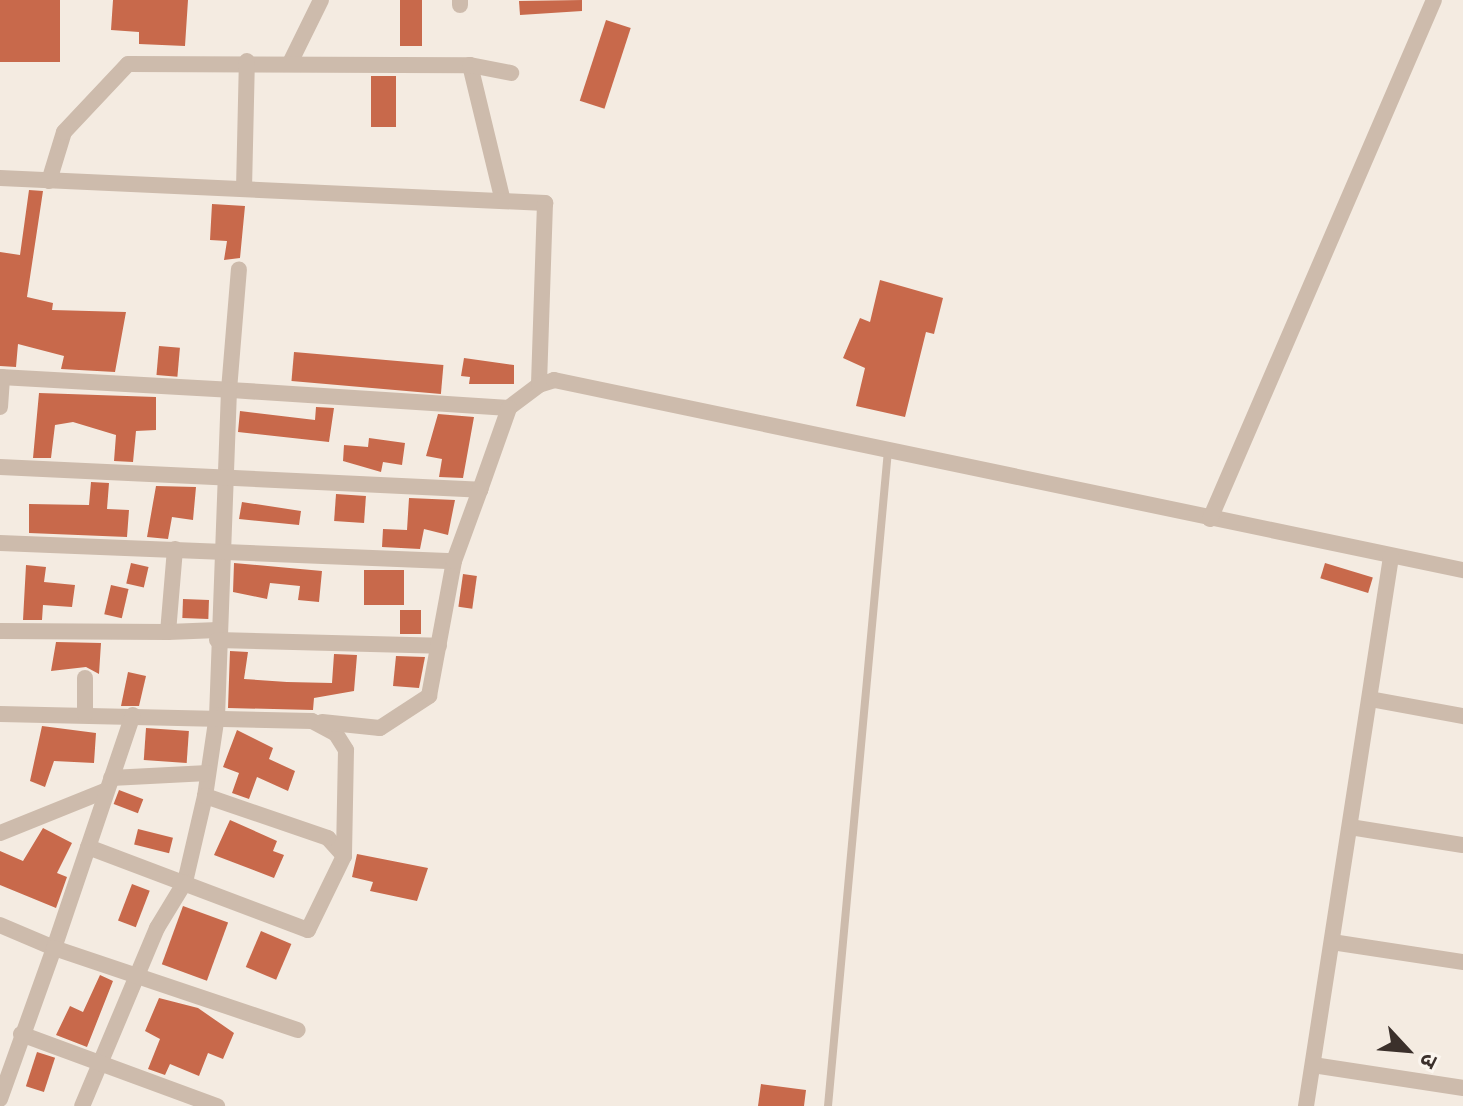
<!DOCTYPE html>
<html>
<head>
<meta charset="utf-8">
<style>
	body { margin:0 }
	#map { position:relative; width:1463px; height:1106px; overflow:hidden; background:#f4ebe1; font-family:Roboto,"Noto Sans Devanagari",sans-serif }
	div>[style] { position:absolute }
	[style*='--x'] { left:calc(var(--x)*1px); top:calc(var(--y)*1px); width:calc(var(--w)*1px); rotate:calc(var(--a)*1deg) }
	.building>* { inset:0; background:#c8694b; transform-origin:0 0 }
	.lane>* { height:8px; margin:-4px; padding:0 4px; transform-origin:4px; border-radius:4px; background:#cdbbac }
	.street>* { height:16px; margin:-8px; padding:0 8px; transform-origin:8px; border-radius:8px; background:#cdbbac }
	span { translate:-50% -50%; white-space:nowrap; text-align:center; line-height:1.15; -webkit-text-stroke:8px #fbf5ee; paint-order:stroke }
	.north { position:absolute; left:1367px; top:1010px; width:80px; height:80px; -webkit-text-stroke:6px #fbf5ee; paint-order:stroke; rotate:116deg; font-size:22px; font-weight:700; line-height:32px; text-align:center; color:#3b302b }
	.north::after { content:''; display:block; margin:auto; width:28px; height:36px; background:#3b302b; clip-path:polygon(50% 0,100% 100%,50% 72%,0 100%) }
</style>
</head>
<body>
<div id="map">
	<div class="building">
		<div style="left:0;top:0;width:60px;height:62px"></div>
		<div style="clip-path:polygon(113px 0,188px 0,185px 46px,139px 44px,139px 32px,111px 30px)"></div>
		<div style="left:400px;top:0;width:22px;height:46px"></div>
		<div style="clip-path:polygon(582px 0,582px 11px,520px 15px,519px 1px)"></div>
		<div style="left:606px;top:20px;width:26px;height:85px;rotate:18deg"></div>
		<div style="left:371px;top:76px;width:25px;height:51px"></div>
		<div style="clip-path:polygon(29px 190px,43px 191px,27px 297px,53px 303px,52px 310px,126px 312px,115px 372px,61px 369px,64px 356px,18px 344px,16px 367px,0 366px,0 252px,20px 255px)"></div>
		<div style="clip-path:polygon(212px 204px,245px 206px,240px 258px,224px 260px,227px 241px,210px 240px)"></div>
		<div style="clip-path:polygon(880px 280px,943px 298px,934px 334px,926px 332px,905px 417px,856px 406px,865px 368px,843px 358px,860px 318px,870px 322px)"></div>
		<div style="left:159px;top:346px;width:21px;height:29px;rotate:5deg"></div>
		<div style="left:294px;top:352px;width:150px;height:29px;rotate:5deg"></div>
		<div style="clip-path:polygon(464px 358px,514px 365px,514px 384px,469px 384px,470px 377px,461px 376px)"></div>
		<div style="clip-path:polygon(39px 393px,156px 397px,156px 430px,136px 431px,133px 462px,114px 461px,116px 435px,73px 422px,55px 425px,51px 458px,33px 458px)"></div>
		<div style="clip-path:polygon(316px 407px,334px 408px,329px 442px,238px 432px,240px 411px,315px 420px)"></div>
		<div style="clip-path:polygon(438px 414px,474px 417px,463px 478px,439px 477px,442px 459px,426px 456px)"></div>
		<div style="clip-path:polygon(369px 438px,405px 443px,402px 465px,383px 462px,381px 472px,343px 461px,344px 445px,368px 447px)"></div>
		<div style="clip-path:polygon(91px 482px,109px 483px,107px 509px,129px 510px,127px 537px,29px 533px,29px 504px,89px 505px)"></div>
		<div style="clip-path:polygon(156px 486px,196px 487px,193px 520px,172px 517px,168px 539px,147px 537px)"></div>
		<div style="left:336px;top:494px;width:30px;height:27px;rotate:4deg"></div>
		<div style="clip-path:polygon(409px 498px,455px 500px,448px 535px,424px 529px,420px 549px,382px 547px,383px 529px,407px 530px)"></div>
		<div style="clip-path:polygon(242px 502px,301px 511px,299px 525px,239px 519px)"></div>
		<div style="left:131px;top:563px;width:18px;height:21px;rotate:13deg"></div>
		<div style="clip-path:polygon(234px 563px,322px 571px,319px 602px,298px 600px,300px 586px,270px 583px,267px 599px,233px 592px)"></div>
		<div style="left:1325px;top:563px;width:50px;height:16px;rotate:17deg"></div>
		<div style="clip-path:polygon(26px 565px,46px 567px,44px 582px,75px 585px,72px 607px,43px 605px,42px 620px,23px 620px)"></div>
		<div style="left:364px;top:570px;width:40px;height:35px"></div>
		<div style="left:463px;top:574px;width:14px;height:33px;rotate:8deg"></div>
		<div style="left:111px;top:585px;width:18px;height:30px;rotate:13deg"></div>
		<div style="left:183px;top:599px;width:26px;height:19px;rotate:2deg"></div>
		<div style="left:400px;top:610px;width:21px;height:24px"></div>
		<div style="clip-path:polygon(56px 642px,101px 643px,99px 674px,86px 667px,51px 671px)"></div>
		<div style="clip-path:polygon(230px 651px,248px 652px,244px 679px,287px 682px,332px 683px,334px 654px,357px 655px,354px 691px,314px 698px,313px 710px,228px 708px)"></div>
		<div style="clip-path:polygon(396px 656px,425px 657px,419px 688px,393px 686px)"></div>
		<div style="clip-path:polygon(128px 672px,146px 676px,139px 706px,121px 706px)"></div>
		<div style="clip-path:polygon(42px 726px,96px 733px,94px 763px,54px 761px,45px 787px,30px 781px)"></div>
		<div style="left:146px;top:728px;width:43px;height:32px;rotate:4deg"></div>
		<div style="clip-path:polygon(237px 730px,273px 748px,269px 759px,295px 771px,288px 791px,257px 777px,249px 799px,232px 793px,239px 773px,223px 767px)"></div>
		<div style="left:119px;top:790px;width:26px;height:15px;rotate:21deg"></div>
		<div style="clip-path:polygon(230px 820px,277px 841px,273px 851px,284px 855px,274px 878px,214px 855px)"></div>
		<div style="clip-path:polygon(43px 828px,72px 843px,57px 873px,67px 877px,56px 908px,0 885px,0 851px,23px 861px)"></div>
		<div style="left:138px;top:829px;width:36px;height:16px;rotate:14deg"></div>
		<div style="clip-path:polygon(357px 854px,428px 868px,417px 901px,370px 891px,373px 882px,352px 877px)"></div>
		<div style="left:132px;top:884px;width:19px;height:39px;rotate:21deg"></div>
		<div style="left:183px;top:906px;width:48px;height:62px;rotate:20deg"></div>
		<div style="left:261px;top:931px;width:33px;height:39px;rotate:23deg"></div>
		<div style="clip-path:polygon(100px 975px,113px 981px,87px 1047px,56px 1035px,70px 1006px,83px 1012px)"></div>
		<div style="clip-path:polygon(159px 998px,198px 1008px,234px 1033px,223px 1059px,208px 1053px,199px 1076px,170px 1064px,165px 1075px,148px 1069px,160px 1039px,145px 1031px)"></div>
		<div style="left:37px;top:1052px;width:19px;height:36px;rotate:18deg"></div>
		<div style="clip-path:polygon(761px 1084px,806px 1090px,804px 1106px,758px 1106px)"></div>
	</div>
	<div class="lane">
		<div style="--x:828;--y:1106;--w:658;--a:-84.77"></div>
	</div>
	<div class="street">
		<div style="--x:460;--y:0;--w:5;--a:90"></div>
		<div style="--x:290;--y:63;--w:70;--a:-63.8"></div>
		<div style="--x:470;--y:65;--w:140;--a:76.4"></div>
		<div style="--x:0;--y:178;--w:546;--a:2.63"></div>
		<div style="--x:545;--y:203;--w:182;--a:91.9"></div>
		<div style="--x:539;--y:385;--w:38;--a:143"></div>
		<div style="--x:509;--y:408;--w:281;--a:-176.3"></div>
		<div style="--x:229;--y:390;--w:121;--a:-85.3"></div>
		<div style="--x:49;--y:181;--w:51;--a:-73"></div>
		<div style="--x:64;--y:132;--w:93;--a:-46.7"></div>
		<div style="--x:128;--y:64;--w:342;--a:0.2"></div>
		<div style="--x:470;--y:65;--w:42;--a:11"></div>
		<div style="--x:244;--y:189;--w:128;--a:-88.7"></div>
		<div style="--x:0;--y:377;--w:229;--a:3.2"></div>
		<div style="--x:229;--y:390;--w:325;--a:92.1"></div>
		<div style="--x:217;--y:715;--w:82;--a:98.4"></div>
		<div style="--x:205;--y:796;--w:88;--a:103.1"></div>
		<div style="--x:185;--y:882;--w:54;--a:121.3"></div>
		<div style="--x:157;--y:928;--w:193;--a:112.8"></div>
		<div style="--x:539;--y:385;--w:16;--a:-18"></div>
		<div style="--x:554;--y:380;--w:929;--a:11.81"></div>
		<div style="--x:0;--y:407;--w:30;--a:-86"></div>
		<div style="--x:0;--y:467;--w:481;--a:2.7"></div>
		<div style="--x:480;--y:490;--w:87;--a:-70.5"></div>
		<div style="--x:1210;--y:519;--w:565;--a:-66.66"></div>
		<div style="--x:0;--y:543;--w:454;--a:2.3"></div>
		<div style="--x:175;--y:549;--w:83;--a:94.8"></div>
		<div style="--x:168;--y:632;--w:50;--a:-2.3"></div>
		<div style="--x:0;--y:631;--w:168;--a:0.3"></div>
		<div style="--x:217;--y:640;--w:222;--a:1.5"></div>
		<div style="--x:1370;--y:699;--w:95;--a:10.4"></div>
		<div style="--x:0;--y:714;--w:312;--a:1.3"></div>
		<div style="--x:312;--y:721;--w:27;--a:28"></div>
		<div style="--x:336;--y:734;--w:19;--a:58"></div>
		<div style="--x:346;--y:750;--w:106;--a:91.1"></div>
		<div style="--x:85;--y:714;--w:36;--a:-90"></div>
		<div style="--x:322;--y:722;--w:58;--a:5.9"></div>
		<div style="--x:380;--y:728;--w:59;--a:-33.1"></div>
		<div style="--x:429;--y:696;--w:137;--a:-79.5"></div>
		<div style="--x:454;--y:561;--w:76;--a:-69.9"></div>
		<div style="--x:111;--y:778;--w:97;--a:-3"></div>
		<div style="--x:1350;--y:827;--w:114;--a:9.1"></div>
		<div style="--x:0;--y:833;--w:115;--a:-21.9"></div>
		<div style="--x:88;--y:847;--w:235;--a:20.7"></div>
		<div style="--x:308;--y:930;--w:82;--a:-64.1"></div>
		<div style="--x:344;--y:856;--w:24;--a:-132"></div>
		<div style="--x:328;--y:838;--w:130;--a:-161.1"></div>
		<div style="--x:0;--y:925;--w:59;--a:23.1"></div>
		<div style="--x:54;--y:948;--w:246;--a:-71.3"></div>
		<div style="--x:1332;--y:942;--w:133;--a:8.7"></div>
		<div style="--x:21;--y:1034;--w:209;--a:20.2"></div>
		<div style="--x:1313;--y:1065;--w:152;--a:8.7"></div>
		<div style="--x:0;--y:1099;--w:160;--a:-70.3"></div>
		<div style="--x:54;--y:948;--w:257;--a:18.6"></div>
		<div style="--x:1306;--y:1106;--w:556;--a:-81.2"></div>
	</div>
	<div class="north">उ</div>
</div>
</body>
</html>
